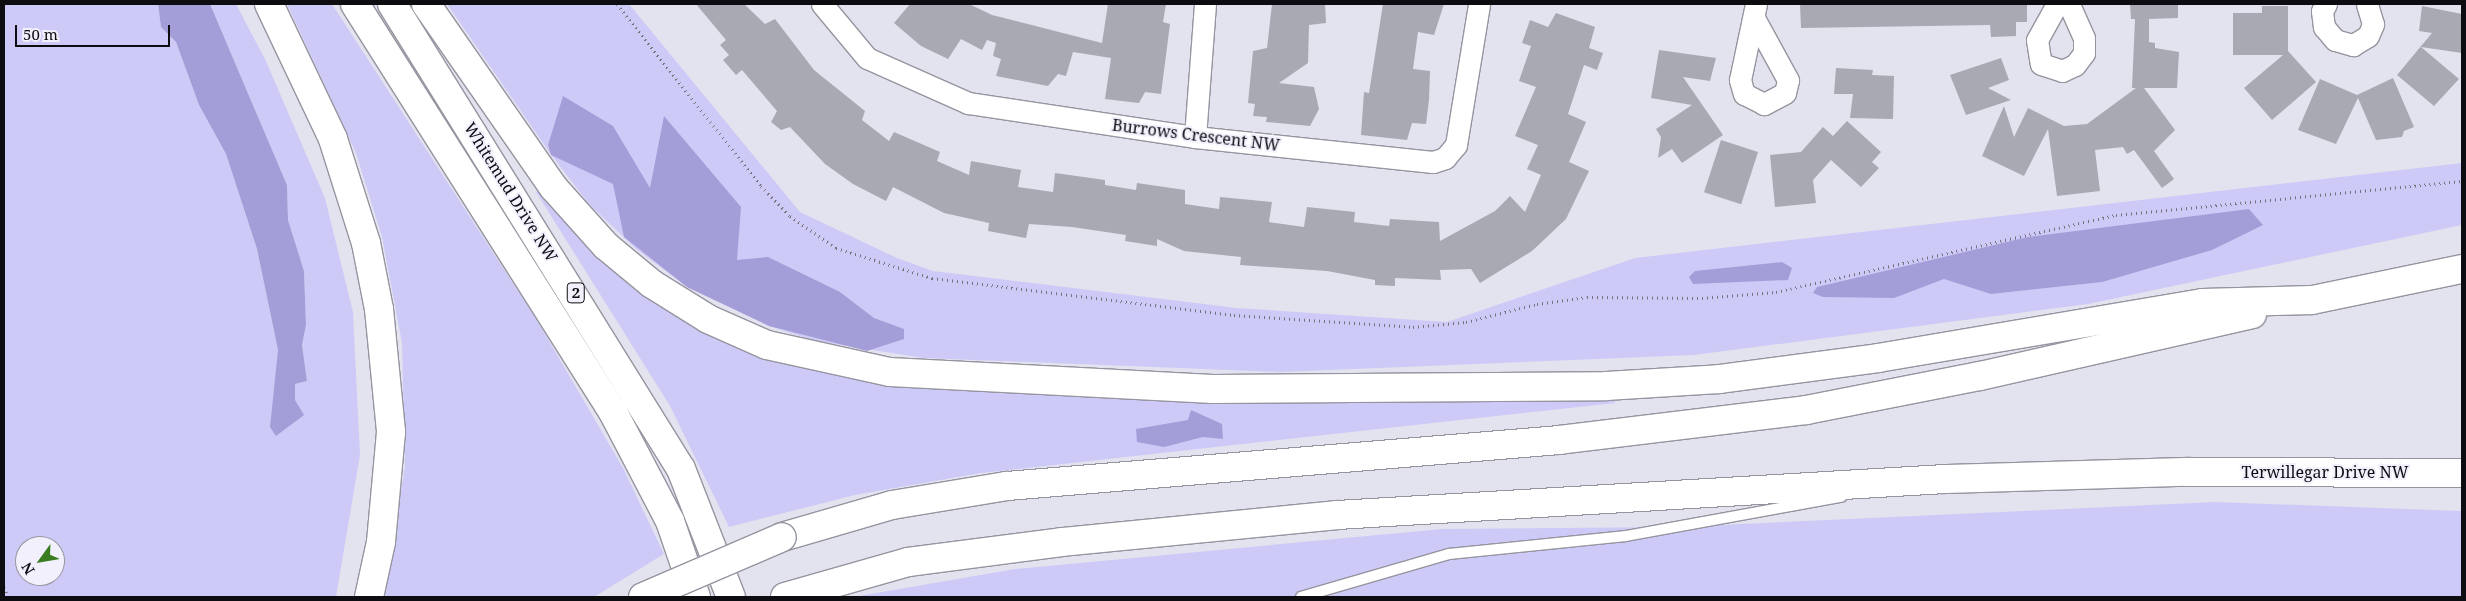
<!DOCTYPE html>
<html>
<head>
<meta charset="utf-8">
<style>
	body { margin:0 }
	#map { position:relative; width:2466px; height:601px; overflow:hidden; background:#e3e3ef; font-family:"Noto Serif",serif }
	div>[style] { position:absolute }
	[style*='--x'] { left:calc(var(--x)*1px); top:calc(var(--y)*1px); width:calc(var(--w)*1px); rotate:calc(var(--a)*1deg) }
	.green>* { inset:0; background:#cecaf7 }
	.forest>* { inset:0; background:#a49ed8 }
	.building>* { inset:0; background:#a9a9b4; transform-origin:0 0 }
	.path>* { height:3px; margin-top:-1.5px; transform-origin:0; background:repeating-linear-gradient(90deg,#73737b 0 1px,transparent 0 5px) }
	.roads { filter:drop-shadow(1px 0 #95949f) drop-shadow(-1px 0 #95949f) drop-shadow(0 1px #95949f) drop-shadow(0 -1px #95949f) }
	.lane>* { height:10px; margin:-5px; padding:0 5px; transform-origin:5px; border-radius:5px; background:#fff }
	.street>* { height:21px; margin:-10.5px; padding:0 10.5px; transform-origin:10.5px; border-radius:10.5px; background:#fff }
	.primary>* { height:28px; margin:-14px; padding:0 14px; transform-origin:14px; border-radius:14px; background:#fff }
	.highway>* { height:28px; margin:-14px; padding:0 14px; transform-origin:14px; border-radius:14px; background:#fff }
	.bridges { filter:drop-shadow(1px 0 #95949f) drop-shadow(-1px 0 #95949f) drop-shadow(0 1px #95949f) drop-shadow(0 -1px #95949f) }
	.highway-bridge>* { height:28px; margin:-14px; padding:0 14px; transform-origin:14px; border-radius:14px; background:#fff }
	span { translate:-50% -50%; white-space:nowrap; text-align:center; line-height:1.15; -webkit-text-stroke:4px #f1f0fc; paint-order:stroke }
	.shield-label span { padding:1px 4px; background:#f1f0fc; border:1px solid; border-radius:4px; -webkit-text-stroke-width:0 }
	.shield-label { font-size:15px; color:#0d0d11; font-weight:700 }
	.street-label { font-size:16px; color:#0d0d11 }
	.frame { position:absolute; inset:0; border:5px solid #0d0d11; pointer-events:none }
	.north { position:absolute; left:15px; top:536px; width:50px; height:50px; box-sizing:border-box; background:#f1f0fc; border:1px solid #96959e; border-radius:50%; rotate:238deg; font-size:14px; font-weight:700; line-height:20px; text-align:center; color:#0d0d11 }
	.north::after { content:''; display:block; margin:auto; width:18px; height:22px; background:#397d20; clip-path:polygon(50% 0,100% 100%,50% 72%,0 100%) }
	.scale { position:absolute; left:15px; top:25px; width:155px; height:22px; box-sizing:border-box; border:2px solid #0d0d11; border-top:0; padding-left:6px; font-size:15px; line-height:18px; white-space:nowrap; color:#0d0d11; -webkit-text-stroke:4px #f1f0fc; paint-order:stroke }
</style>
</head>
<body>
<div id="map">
	<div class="green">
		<div style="clip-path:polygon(evenodd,4px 4px,158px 4px,161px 27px,176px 42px,199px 105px,226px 154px,257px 249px,278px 350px,278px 370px,295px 400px,295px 384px,307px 381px,302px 345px,306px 325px,304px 271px,288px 220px,287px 185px,210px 4px,236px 4px,265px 59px,325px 198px,353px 312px,360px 455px,336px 597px,4px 597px,4px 4px,25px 546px,55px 546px,55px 576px,25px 576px,25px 546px)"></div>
		<div style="clip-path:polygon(287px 4px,332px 4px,538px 322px,623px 468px,664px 554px,594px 597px,383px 597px,405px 467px,402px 343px,382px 237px,356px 153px)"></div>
		<div style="clip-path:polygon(447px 4px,629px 4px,800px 212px,897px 258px,933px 271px,1237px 308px,1447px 322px,1635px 258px,2462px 163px,2462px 225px,2088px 304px,1694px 355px,1280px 372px,924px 358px,815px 341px,769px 326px,687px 287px,635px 248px,589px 204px,552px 156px)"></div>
		<div style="clip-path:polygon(540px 189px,789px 363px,1614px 396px,1615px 403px,981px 473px,855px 495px,729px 527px,670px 406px,536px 192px)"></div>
		<div style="clip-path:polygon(2215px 502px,2462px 511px,2462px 597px,853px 597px,1015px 569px,1442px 529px,1675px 527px)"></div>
	</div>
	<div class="forest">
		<div style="clip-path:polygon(158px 4px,210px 4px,287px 185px,288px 220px,304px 271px,306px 325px,302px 345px,307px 381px,295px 384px,295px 400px,304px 415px,276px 436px,270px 427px,278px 350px,257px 249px,226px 154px,199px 105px,176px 42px,161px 27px)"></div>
		<div style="clip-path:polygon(563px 96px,613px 126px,650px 188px,664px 116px,741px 207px,737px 260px,768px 257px,840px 292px,874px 318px,904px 329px,904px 339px,867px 351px,769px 326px,687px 287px,624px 237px,613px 184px,551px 155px,548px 145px)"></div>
		<div style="clip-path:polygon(2249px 209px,2263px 225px,2212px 250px,2102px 282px,1991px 294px,1944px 279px,1894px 298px,1823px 297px,1813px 293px,1817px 287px,2028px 237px)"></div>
		<div style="clip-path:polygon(1782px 262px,1792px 268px,1788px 280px,1693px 284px,1689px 277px,1695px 271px)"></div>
		<div style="clip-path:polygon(1191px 410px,1222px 424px,1223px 439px,1203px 437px,1164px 447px,1137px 442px,1136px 429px,1188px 420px)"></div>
	</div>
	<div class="building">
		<div style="clip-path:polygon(696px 4px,744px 4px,765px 24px,775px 19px,814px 70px,865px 111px,862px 120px,889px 141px,894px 132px,940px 152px,937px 161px,969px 175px,971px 161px,1021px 170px,1018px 187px,1053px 192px,1055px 173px,1105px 180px,1105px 185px,1136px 190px,1137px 183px,1185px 190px,1185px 204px,1219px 209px,1220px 197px,1272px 202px,1269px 222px,1304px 227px,1307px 207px,1355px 212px,1354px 222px,1389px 226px,1390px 219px,1439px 222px,1440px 241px,1495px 211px,1510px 196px,1525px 212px,1541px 175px,1527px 169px,1538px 145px,1515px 136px,1536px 87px,1519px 81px,1531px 46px,1522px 43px,1530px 20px,1548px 27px,1556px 13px,1595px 27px,1589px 48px,1603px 53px,1597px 70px,1584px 65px,1568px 114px,1586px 122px,1569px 162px,1589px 171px,1566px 219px,1532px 251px,1480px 283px,1471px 269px,1440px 270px,1441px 280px,1395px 278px,1395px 286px,1375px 285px,1375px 280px,1327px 271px,1240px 265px,1241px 257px,1184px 251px,1157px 239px,1157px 246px,1125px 241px,1126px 235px,1072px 227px,1029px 224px,1026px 238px,988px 231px,989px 223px,944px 213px,893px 187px,886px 201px,853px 184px,825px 164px,790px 127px,781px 130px,771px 122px,777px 111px,742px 70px,736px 75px,723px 60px,729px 55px,720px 45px,726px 40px)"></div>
		<div style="clip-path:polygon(910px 4px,969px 4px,992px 15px,1102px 43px,1108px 4px,1166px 4px,1163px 22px,1170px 24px,1161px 94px,1145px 92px,1139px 103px,1105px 99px,1111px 58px,1073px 52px,1066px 76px,1058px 74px,1048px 86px,996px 76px,1001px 59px,993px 56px,996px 43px,987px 40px,982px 50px,961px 39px,948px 59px,921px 46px,894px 23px)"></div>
		<div style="clip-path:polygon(1272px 4px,1325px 4px,1326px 23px,1309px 25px,1308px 63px,1279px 83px,1314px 87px,1319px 109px,1310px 126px,1266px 122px,1267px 117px,1253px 116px,1255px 104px,1248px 103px,1253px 51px,1267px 48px)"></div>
		<div style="clip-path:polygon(1383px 4px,1444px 4px,1434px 35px,1418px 32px,1413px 69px,1430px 71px,1429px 100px,1426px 124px,1412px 123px,1407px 140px,1361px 135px,1364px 92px,1369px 93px)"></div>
		<div style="clip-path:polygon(1800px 4px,2027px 4px,2027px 22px,2016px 22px,2016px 36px,1991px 37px,1990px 25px,1801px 28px)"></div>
		<div style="clip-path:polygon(2130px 4px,2178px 4px,2178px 18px,2149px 19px,2149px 42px,2155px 43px,2155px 48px,2179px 52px,2177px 88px,2144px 88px,2175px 130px,2154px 151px,2174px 179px,2162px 188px,2134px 150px,2127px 154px,2123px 147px,2095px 150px,2100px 191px,2057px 196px,2048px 129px,2024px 176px,1982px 156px,2004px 106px,2014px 137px,2028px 108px,2064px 126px,2087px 124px,2136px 88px,2132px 88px,2135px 19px,2131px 19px)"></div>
		<div style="clip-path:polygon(2262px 6px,2288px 6px,2288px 51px,2316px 82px,2272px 120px,2244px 88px,2283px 55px,2233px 55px,2233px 13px,2262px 13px)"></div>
		<div style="clip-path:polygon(2422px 6px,2462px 14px,2462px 53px,2421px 47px,2459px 79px,2434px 106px,2397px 75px,2432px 33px,2419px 31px)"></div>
		<div style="clip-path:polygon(1659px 50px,1716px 58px,1710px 81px,1683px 77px,1723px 135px,1682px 163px,1672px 149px,1658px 158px,1661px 137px,1656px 129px,1692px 105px,1651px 98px)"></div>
		<div style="clip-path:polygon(2001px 58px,2009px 80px,1988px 88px,2011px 100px,1966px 115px,1950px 75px)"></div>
		<div style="clip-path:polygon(1836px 68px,1873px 70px,1872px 75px,1894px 76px,1893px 119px,1850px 118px,1853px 94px,1834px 94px)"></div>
		<div style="clip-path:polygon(2393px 78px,2414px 127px,2404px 131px,2402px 137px,2376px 140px,2358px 98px,2336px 144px,2298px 130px,2320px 79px,2357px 95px)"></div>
		<div style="clip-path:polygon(1847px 121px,1881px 152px,1872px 162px,1879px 168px,1861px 187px,1831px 160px,1813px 180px,1816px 203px,1775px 207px,1770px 155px,1801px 152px,1823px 127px,1833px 136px)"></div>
		<div style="left:1721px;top:140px;width:39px;height:55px;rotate:18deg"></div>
	</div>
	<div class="path">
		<div style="--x:617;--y:4;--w:232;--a:51.6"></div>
		<div style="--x:761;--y:186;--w:42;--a:46"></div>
		<div style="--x:790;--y:216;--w:56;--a:34.8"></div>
		<div style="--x:836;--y:248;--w:101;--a:17.4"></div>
		<div style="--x:932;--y:278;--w:304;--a:7"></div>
		<div style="--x:1234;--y:315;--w:179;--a:3.8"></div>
		<div style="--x:1413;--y:327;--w:53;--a:-5.4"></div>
		<div style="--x:1466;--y:322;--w:73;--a:-14.2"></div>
		<div style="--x:1537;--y:304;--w:50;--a:-8"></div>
		<div style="--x:1587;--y:297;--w:115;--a:0.5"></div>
		<div style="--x:1702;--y:298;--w:74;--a:-4.6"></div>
		<div style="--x:1776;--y:292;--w:349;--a:-12.8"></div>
		<div style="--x:2116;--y:215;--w:348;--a:-5.6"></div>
		<div style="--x:4;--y:587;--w:11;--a:68"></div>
	</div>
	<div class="roads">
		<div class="lane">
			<div style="--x:1301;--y:597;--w:154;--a:-16.2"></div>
			<div style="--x:1449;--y:554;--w:178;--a:-5.8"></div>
			<div style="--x:1626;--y:536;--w:219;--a:-10.3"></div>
		</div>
		<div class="street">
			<div style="--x:822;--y:4;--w:70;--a:50.2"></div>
			<div style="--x:867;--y:58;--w:111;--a:24"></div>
			<div style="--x:968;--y:103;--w:230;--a:8.5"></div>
			<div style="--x:1195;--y:137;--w:239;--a:6"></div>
			<div style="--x:1433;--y:162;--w:13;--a:-18"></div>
			<div style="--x:1445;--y:158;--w:17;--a:-50"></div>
			<div style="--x:1456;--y:145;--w:143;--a:-80.7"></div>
			<div style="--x:2057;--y:4;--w:41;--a:119.1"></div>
			<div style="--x:2037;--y:40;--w:24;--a:81"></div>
			<div style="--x:2041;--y:64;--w:22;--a:18"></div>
			<div style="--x:2062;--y:71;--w:14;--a:-25"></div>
			<div style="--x:2075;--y:65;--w:15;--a:-53"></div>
			<div style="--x:2084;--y:53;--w:15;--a:-90"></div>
			<div style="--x:2084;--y:38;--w:37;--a:-114"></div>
			<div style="--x:2326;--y:4;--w:8;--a:120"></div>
			<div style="--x:2322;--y:11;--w:16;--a:83"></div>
			<div style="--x:2324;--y:27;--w:17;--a:50"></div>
			<div style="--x:2335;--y:40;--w:19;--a:16"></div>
			<div style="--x:2353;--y:45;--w:17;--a:-31"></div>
			<div style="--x:2368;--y:36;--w:13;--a:-67"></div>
			<div style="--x:2373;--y:24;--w:21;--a:-107"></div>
			<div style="--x:1754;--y:18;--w:71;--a:61.3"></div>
			<div style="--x:1788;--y:80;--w:13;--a:103"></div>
			<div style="--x:1785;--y:93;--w:24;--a:152"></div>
			<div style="--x:1764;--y:104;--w:22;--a:-153"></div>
			<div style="--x:1744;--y:94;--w:15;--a:-106"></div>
			<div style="--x:1740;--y:80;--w:78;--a:-78.1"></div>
			<div style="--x:1195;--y:137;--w:133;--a:-85.7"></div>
		</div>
		<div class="primary">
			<div style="--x:2312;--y:300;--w:153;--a:-11.7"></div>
			<div style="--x:2187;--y:472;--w:275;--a:0.2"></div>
		</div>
		<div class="highway">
			<div style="--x:269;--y:4;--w:149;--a:64.6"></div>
			<div style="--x:333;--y:139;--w:109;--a:72.4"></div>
			<div style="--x:366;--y:243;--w:67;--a:78.9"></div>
			<div style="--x:379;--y:309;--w:124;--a:84.4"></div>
			<div style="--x:391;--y:432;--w:110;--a:95.2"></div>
			<div style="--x:381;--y:542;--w:56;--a:102.3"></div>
			<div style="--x:355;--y:4;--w:483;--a:57.7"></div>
			<div style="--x:613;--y:412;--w:123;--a:62.4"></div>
			<div style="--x:670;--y:521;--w:80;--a:71.1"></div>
			<div style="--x:392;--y:4;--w:547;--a:58.14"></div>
			<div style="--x:681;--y:469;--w:137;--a:68.7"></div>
			<div style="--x:426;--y:4;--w:224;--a:55.2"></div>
			<div style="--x:554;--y:188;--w:78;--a:48.1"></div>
			<div style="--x:606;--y:246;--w:60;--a:39.6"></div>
			<div style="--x:652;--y:284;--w:66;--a:32"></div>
			<div style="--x:708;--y:319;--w:64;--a:23.8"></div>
			<div style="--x:767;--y:345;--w:126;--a:12.4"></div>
			<div style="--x:890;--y:372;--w:323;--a:3"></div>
			<div style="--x:1213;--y:389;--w:393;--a:-0.4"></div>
			<div style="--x:1606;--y:386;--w:113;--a:-3.5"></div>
			<div style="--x:1719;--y:379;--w:160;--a:-7.5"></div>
			<div style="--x:1878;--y:358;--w:329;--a:-9.6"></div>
			<div style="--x:2202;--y:303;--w:110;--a:-1.6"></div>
			<div style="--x:782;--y:537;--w:115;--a:-16.2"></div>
			<div style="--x:892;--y:505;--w:117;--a:-9.4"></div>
			<div style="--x:1007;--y:486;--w:554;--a:-4.76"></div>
			<div style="--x:1559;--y:440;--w:249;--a:-6.9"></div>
			<div style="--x:1806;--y:410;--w:177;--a:-11.1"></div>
			<div style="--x:1980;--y:376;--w:279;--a:-12.8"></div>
			<div style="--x:785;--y:597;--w:128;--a:-15.9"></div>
			<div style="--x:908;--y:562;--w:155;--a:-7.4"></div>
			<div style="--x:1062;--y:542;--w:276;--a:-5.6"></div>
			<div style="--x:1337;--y:515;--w:608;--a:-3.39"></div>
			<div style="--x:1944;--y:479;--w:243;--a:-1.7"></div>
		</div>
	</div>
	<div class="bridges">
		<div class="highway-bridge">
			<div style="--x:643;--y:597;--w:151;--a:-23.3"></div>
		</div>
	</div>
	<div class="shield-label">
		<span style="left:576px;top:293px">2</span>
	</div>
	<div class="street-label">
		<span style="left:1196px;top:135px;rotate:7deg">Burrows Crescent NW</span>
		<span style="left:511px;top:192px;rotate:58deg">Whitemud Drive NW</span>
		<span style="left:2325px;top:472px">Terwillegar Drive NW</span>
	</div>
	<div class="frame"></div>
	<div class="north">N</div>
	<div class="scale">50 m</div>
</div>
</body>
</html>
